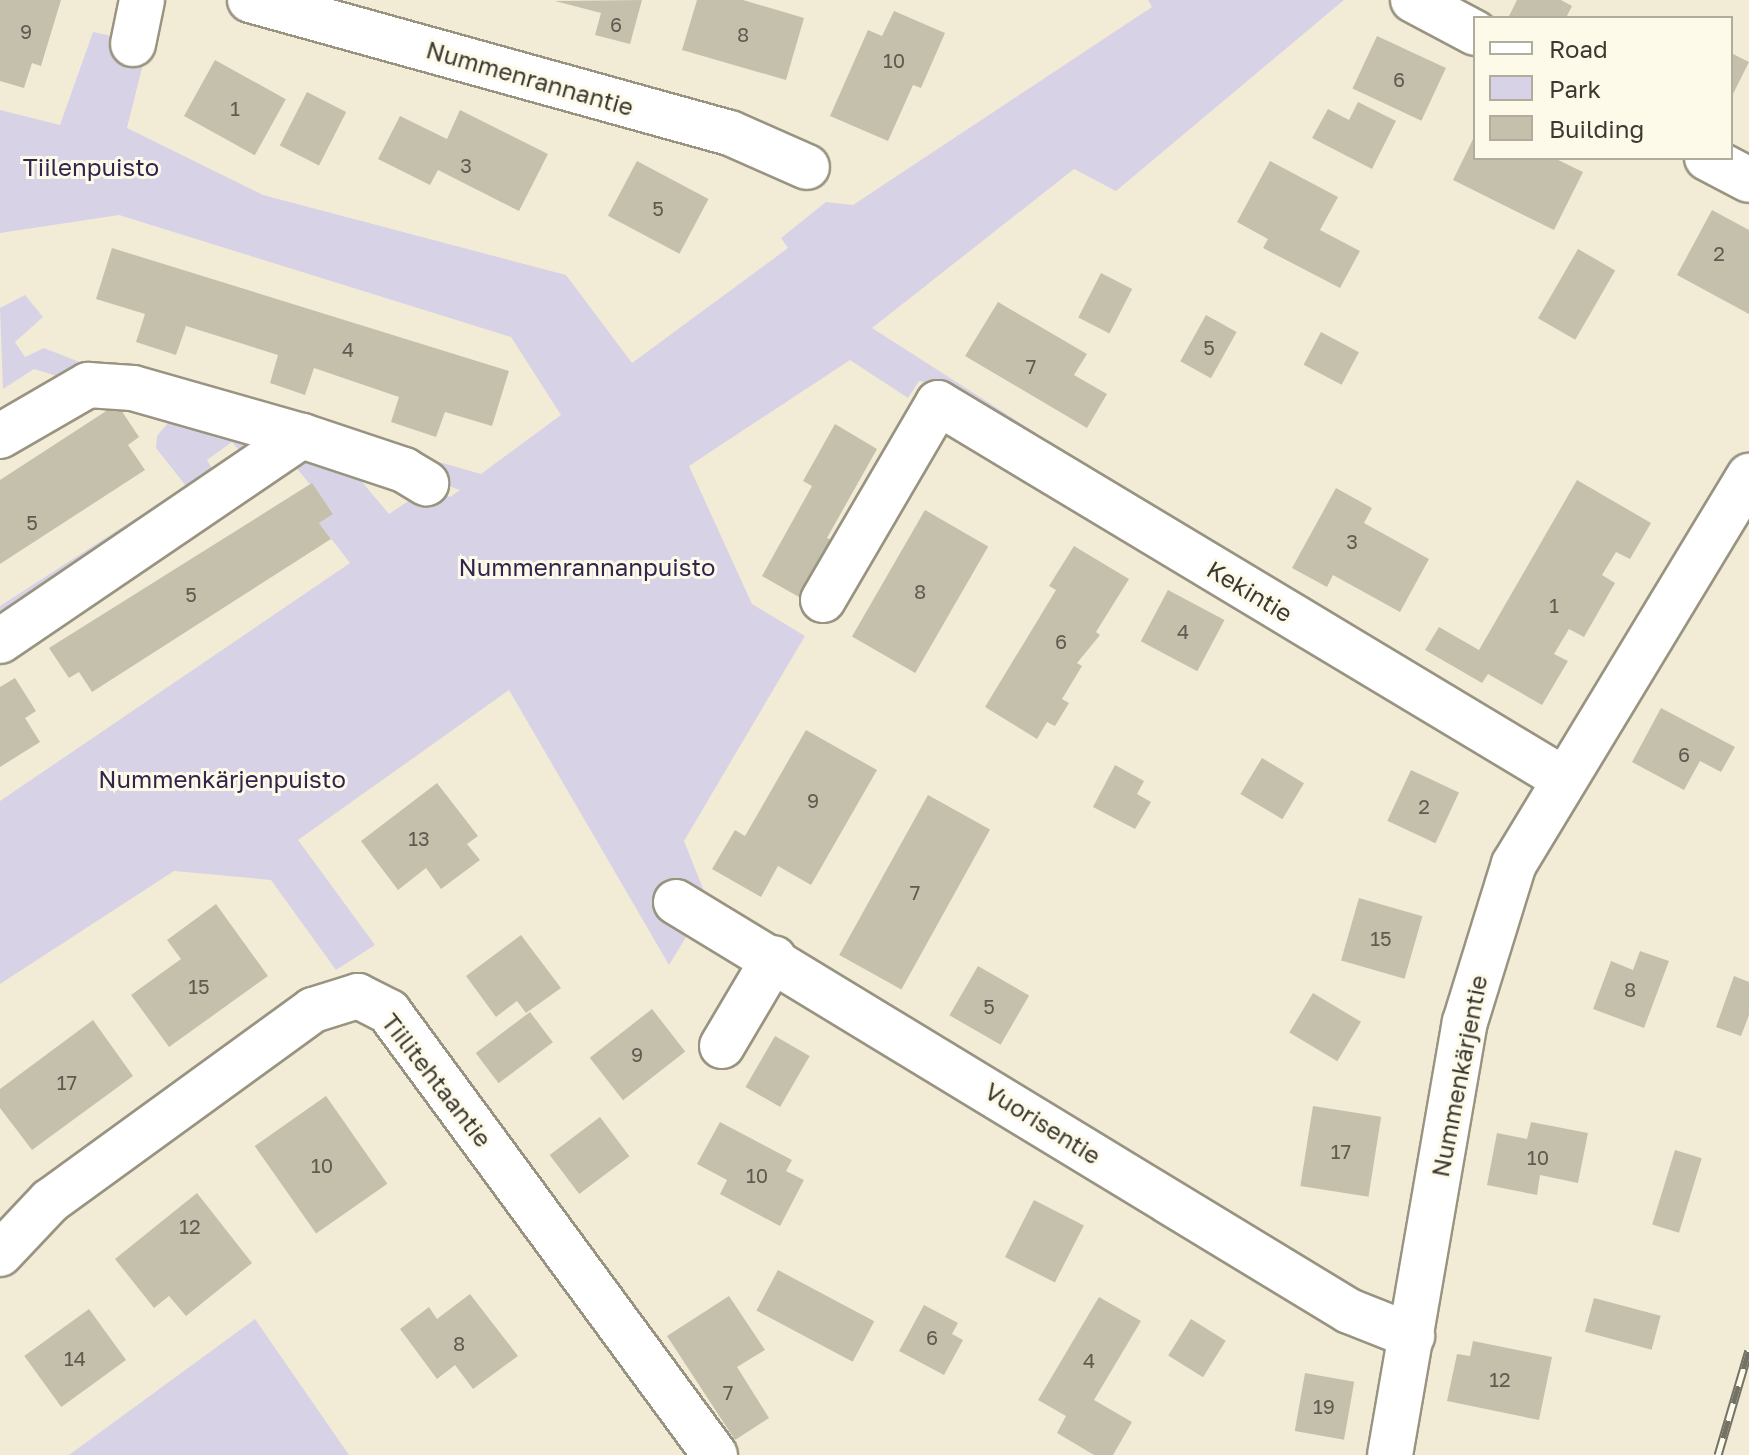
<!DOCTYPE html>
<html>
<head>
<meta charset="utf-8">
<style>
	body { margin:0 }
	#map { position:relative; width:1749px; height:1455px; overflow:hidden; background:#f2ecd7; font-family:"Golos Text",sans-serif }
	div>[style] { position:absolute }
	[style*='--x'] { left:calc(var(--x)*1px); top:calc(var(--y)*1px); width:calc(var(--w)*1px); rotate:calc(var(--a)*1deg) }
	.green>* { inset:0; background:#d8d2e6 }
	.building>* { inset:0; background:#c5c0ac; transform-origin:0 0 }
	.roads { filter:drop-shadow(2px 0 #999481) drop-shadow(-2px 0 #999481) drop-shadow(0 2px #999481) drop-shadow(0 -2px #999481) }
	.minor>* { height:44px; margin:-22px; padding:0 22px; transform-origin:22px; border-radius:22px; background:#fff }
	.rail>* { height:9px; margin-top:-4.5px; transform-origin:0; background:repeating-linear-gradient(90deg,#fefae9 0 18px,#747165 0 36px); box-sizing:border-box; border-block:2px solid #747165 }
	span { translate:-50% -50%; white-space:nowrap; text-align:center; line-height:1.15; -webkit-text-stroke:6px #fefae9; paint-order:stroke }
	.number-label { font-size:20px; color:#5e5b50 }
	.number-label span { -webkit-text-stroke-width:0 }
	.street-label { font-size:24px; color:#3b3931 }
	.park-label { font-size:24px; color:#33244e }
	.legend { position:absolute; left:1473px; top:16px; width:260px; height:144px; box-sizing:border-box; background:#fefae9; border:2px solid #b0ad9f; margin:0; padding:10px 14px; list-style:none; font-size:24px; color:#3b3931 }
	.legend li { display:flex; align-items:center; gap:16px; height:40px }
	.legend b { width:40px; border:2px solid #b0ad9f }
</style>
</head>
<body>
<div id="map">
	<div class="green">
		<div style="clip-path:polygon(1148px 0,1344px 0,1116px 191px,1074px 169px,872px 328px,1036px 433px,1032px 438px,1023px 441px,928px 383px,919px 381px,908px 398px,850px 360px,689px 466px,752px 604px,805px 636px,684px 841px,708px 901px,669px 965px,509px 690px,298px 840px,375px 945px,336px 970px,271px 880px,174px 871px,0 984px,0 801px,350px 563px,319px 523px,333px 513px,291px 461px,307px 452px,347px 464px,389px 514px,425px 490px,450px 497px,460px 490px,434px 481px,439px 462px,481px 474px,561px 415px,511px 337px,119px 215px,0 233px,0 110px,60px 125px,93px 32px,112px 36px,122px 46px,146px 52px,127px 128px,263px 195px,566px 275px,632px 363px,788px 248px,781px 238px,826px 202px,853px 205px,1152px 7px)"></div>
		<div style="clip-path:polygon(25px 295px,43px 317px,15px 342px,25px 357px,44px 348px,82px 363px,60px 377px,34px 369px,3px 389px,0 308px)"></div>
		<div style="clip-path:polygon(176px 413px,251px 438px,239px 450px,232px 442px,207px 460px,213px 470px,202px 477px,209px 488px,156px 512px,0 614px,0 606px,186px 486px,156px 448px,157px 436px)"></div>
		<div style="clip-path:polygon(255px 1319px,349px 1455px,69px 1455px)"></div>
	</div>
	<div class="building">
		<div style="clip-path:polygon(0 0,61px 0,41px 66px,32px 63px,24px 88px,0 81px)"></div>
		<div style="clip-path:polygon(642px 0,630px 44px,595px 35px,601px 13px,555px 1px)"></div>
		<div style="clip-path:polygon(697px 0,743px 0,804px 18px,786px 80px,682px 50px)"></div>
		<div style="clip-path:polygon(1517px 0,1561px 0,1572px 6px,1566px 18px,1508px 18px)"></div>
		<div style="clip-path:polygon(894px 11px,945px 33px,921px 88px,913px 85px,888px 141px,830px 116px,868px 30px,882px 36px)"></div>
		<div style="left:1377px;top:36px;width:76px;height:58px;rotate:25deg"></div>
		<div style="clip-path:polygon(1731px 53px,1749px 62px,1731px 98px)"></div>
		<div style="left:215px;top:60px;width:81px;height:64px;rotate:29deg"></div>
		<div style="left:307px;top:92px;width:44px;height:60px;rotate:27deg"></div>
		<div style="clip-path:polygon(1358px 102px,1396px 121px,1372px 169px,1312px 138px,1328px 109px,1349px 120px)"></div>
		<div style="clip-path:polygon(460px 110px,548px 154px,519px 211px,438px 170px,430px 185px,378px 159px,400px 116px,447px 139px)"></div>
		<div style="clip-path:polygon(1475px 135px,1475px 158px,1554px 158px,1583px 172px,1554px 230px,1453px 180px)"></div>
		<div style="left:637px;top:161px;width:81px;height:62px;rotate:28deg"></div>
		<div style="clip-path:polygon(1270px 161px,1338px 197px,1320px 230px,1360px 251px,1340px 288px,1263px 248px,1268px 239px,1237px 222px)"></div>
		<div style="clip-path:polygon(1712px 210px,1749px 230px,1749px 314px,1677px 275px)"></div>
		<div style="clip-path:polygon(112px 248px,509px 371px,492px 426px,445px 412px,436px 437px,391px 422px,399px 397px,314px 368px,305px 395px,270px 383px,278px 355px,186px 326px,176px 355px,136px 342px,145px 314px,96px 299px)"></div>
		<div style="left:1578px;top:249px;width:43px;height:80px;rotate:30deg"></div>
		<div style="left:1101px;top:273px;width:35px;height:50px;rotate:27deg"></div>
		<div style="clip-path:polygon(998px 302px,1087px 354px,1074px 375px,1107px 394px,1087px 428px,965px 356px)"></div>
		<div style="left:1206px;top:315px;width:35px;height:53px;rotate:29deg"></div>
		<div style="left:1321px;top:332px;width:43px;height:37px;rotate:28deg"></div>
		<div style="clip-path:polygon(117px 404px,139px 437px,128px 445px,145px 470px,0 564px,0 480px)"></div>
		<div style="clip-path:polygon(835px 424px,877px 449px,827px 538px,838px 543px,806px 601px,762px 576px,812px 486px,803px 481px)"></div>
		<div style="clip-path:polygon(1577px 480px,1651px 523px,1630px 559px,1616px 552px,1602px 575px,1615px 583px,1584px 637px,1569px 629px,1554px 654px,1568px 661px,1542px 705px,1488px 674px,1482px 683px,1425px 650px,1439px 627px,1479px 650px)"></div>
		<div style="clip-path:polygon(312px 483px,333px 514px,319px 523px,331px 539px,92px 692px,79px 672px,69px 678px,49px 648px)"></div>
		<div style="clip-path:polygon(1336px 488px,1372px 508px,1364px 523px,1429px 559px,1400px 612px,1333px 575px,1327px 587px,1292px 568px)"></div>
		<div style="left:925px;top:510px;width:73px;height:146px;rotate:30deg"></div>
		<div style="clip-path:polygon(1074px 546px,1129px 579px,1096px 632px,1100px 635px,1077px 663px,1082px 666px,1062px 699px,1069px 703px,1055px 726px,1047px 722px,1037px 739px,985px 707px,1056px 590px,1049px 586px)"></div>
		<div style="left:1168px;top:590px;width:64px;height:58px;rotate:28deg"></div>
		<div style="clip-path:polygon(15px 678px,36px 711px,25px 718px,40px 742px,0 767px,0 687px)"></div>
		<div style="clip-path:polygon(1661px 708px,1735px 747px,1721px 772px,1700px 761px,1684px 790px,1632px 762px)"></div>
		<div style="clip-path:polygon(806px 730px,877px 770px,811px 885px,778px 866px,761px 897px,712px 869px,735px 830px,745px 836px)"></div>
		<div style="left:1262px;top:758px;width:49px;height:42px;rotate:31deg"></div>
		<div style="clip-path:polygon(1115px 765px,1144px 781px,1137px 794px,1151px 802px,1135px 829px,1093px 807px)"></div>
		<div style="left:1411px;top:770px;width:53px;height:56px;rotate:25deg"></div>
		<div style="clip-path:polygon(437px 783px,478px 836px,467px 844px,480px 860px,441px 889px,426px 868px,398px 890px,361px 841px)"></div>
		<div style="left:928px;top:795px;width:71px;height:183px;rotate:29deg"></div>
		<div style="left:1359px;top:898px;width:66px;height:65px;rotate:16deg"></div>
		<div style="clip-path:polygon(216px 904px,268px 976px,169px 1047px,131px 995px,181px 959px,167px 940px)"></div>
		<div style="clip-path:polygon(521px 935px,561px 988px,526px 1013px,517px 1001px,496px 1017px,466px 976px)"></div>
		<div style="clip-path:polygon(1640px 951px,1669px 961px,1644px 1028px,1593px 1009px,1611px 961px,1633px 970px)"></div>
		<div style="left:978px;top:966px;width:59px;height:57px;rotate:30deg"></div>
		<div style="clip-path:polygon(1734px 976px,1749px 982px,1749px 1015px,1741px 1036px,1716px 1027px)"></div>
		<div style="left:1313px;top:993px;width:56px;height:46px;rotate:31deg"></div>
		<div style="left:652px;top:1009px;width:54px;height:79px;rotate:52deg"></div>
		<div style="left:530px;top:1012px;width:38px;height:68px;rotate:53deg"></div>
		<div style="clip-path:polygon(93px 1020px,133px 1076px,32px 1150px,0 1108px,0 1089px)"></div>
		<div style="left:775px;top:1036px;width:40px;height:59px;rotate:30deg"></div>
		<div style="left:326px;top:1096px;width:107px;height:87px;rotate:55deg"></div>
		<div style="left:1313px;top:1106px;width:69px;height:81px;rotate:9deg"></div>
		<div style="left:600px;top:1117px;width:49px;height:63px;rotate:53deg"></div>
		<div style="clip-path:polygon(720px 1122px,792px 1160px,786px 1171px,804px 1180px,780px 1226px,720px 1194px,727px 1180px,697px 1164px)"></div>
		<div style="clip-path:polygon(1531px 1122px,1588px 1133px,1578px 1183px,1540px 1175px,1537px 1195px,1487px 1185px,1497px 1133px,1527px 1139px)"></div>
		<div style="left:1675px;top:1150px;width:28px;height:78px;rotate:17deg"></div>
		<div style="clip-path:polygon(197px 1193px,252px 1263px,186px 1316px,169px 1296px,154px 1308px,115px 1259px)"></div>
		<div style="left:1034px;top:1200px;width:56px;height:64px;rotate:27deg"></div>
		<div style="left:778px;top:1270px;width:109px;height:46px;rotate:28deg"></div>
		<div style="clip-path:polygon(470px 1294px,518px 1356px,473px 1389px,455px 1365px,437px 1379px,400px 1329px,429px 1307px,437px 1319px)"></div>
		<div style="clip-path:polygon(729px 1296px,765px 1350px,737px 1367px,769px 1418px,735px 1440px,667px 1336px)"></div>
		<div style="clip-path:polygon(1099px 1297px,1141px 1321px,1094px 1400px,1132px 1422px,1113px 1455px,1094px 1455px,1057px 1433px,1066px 1416px,1038px 1400px)"></div>
		<div style="left:1594px;top:1298px;width:69px;height:35px;rotate:15deg"></div>
		<div style="clip-path:polygon(924px 1305px,958px 1323px,952px 1334px,963px 1340px,944px 1375px,899px 1351px)"></div>
		<div style="left:89px;top:1309px;width:63px;height:80px;rotate:54deg"></div>
		<div style="left:1191px;top:1319px;width:41px;height:43px;rotate:32deg"></div>
		<div style="clip-path:polygon(1473px 1341px,1552px 1357px,1539px 1420px,1447px 1401px,1457px 1354px,1470px 1356px)"></div>
		<div style="left:1305px;top:1373px;width:50px;height:59px;rotate:10deg"></div>
	</div>
	<div class="roads">
		<div class="minor">
			<div style="--x:250;--y:0;--w:498;--a:15.5"></div>
			<div style="--x:730;--y:133;--w:84;--a:23.8"></div>
			<div style="--x:1413;--y:0;--w:70;--a:28"></div>
			<div style="--x:133;--y:44;--w:45;--a:-78.4"></div>
			<div style="--x:1707;--y:158;--w:47;--a:27.6"></div>
			<div style="--x:0;--y:436;--w:102;--a:-30.1"></div>
			<div style="--x:88;--y:385;--w:45;--a:3.8"></div>
			<div style="--x:133;--y:388;--w:176;--a:15.9"></div>
			<div style="--x:302;--y:436;--w:108;--a:18.4"></div>
			<div style="--x:404;--y:470;--w:26;--a:31"></div>
			<div style="--x:823;--y:600;--w:228;--a:-59.7"></div>
			<div style="--x:938;--y:403;--w:728;--a:31"></div>
			<div style="--x:0;--y:641;--w:365;--a:-34.2"></div>
			<div style="--x:676;--y:902;--w:788;--a:31.29"></div>
			<div style="--x:1349;--y:1311;--w:68;--a:21.6"></div>
			<div style="--x:722;--y:1046;--w:102;--a:-59.4"></div>
			<div style="--x:0;--y:1254;--w:73;--a:-46.7"></div>
			<div style="--x:50;--y:1201;--w:325;--a:-36"></div>
			<div style="--x:313;--y:1010;--w:47;--a:-17.3"></div>
			<div style="--x:358;--y:996;--w:35;--a:27"></div>
			<div style="--x:389;--y:1012;--w:550;--a:53.65"></div>
			<div style="--x:1390;--y:1455;--w:439;--a:-80.2"></div>
			<div style="--x:1465;--y:1022;--w:165;--a:-72.8"></div>
			<div style="--x:1514;--y:864;--w:454;--a:-58.8"></div>
		</div>
	</div>
	<div class="rail">
		<div style="--x:1718;--y:1455;--w:109;--a:-73.6"></div>
	</div>
	<div class="number-label">
		<span style="left:616px;top:24px">6</span>
		<span style="left:26px;top:31px">9</span>
		<span style="left:743px;top:34px">8</span>
		<span style="left:894px;top:60px">10</span>
		<span style="left:1399px;top:79px">6</span>
		<span style="left:235px;top:108px">1</span>
		<span style="left:466px;top:165px">3</span>
		<span style="left:658px;top:208px">5</span>
		<span style="left:1719px;top:253px">2</span>
		<span style="left:1209px;top:347px">5</span>
		<span style="left:348px;top:349px">4</span>
		<span style="left:1031px;top:366px">7</span>
		<span style="left:32px;top:522px">5</span>
		<span style="left:1352px;top:541px">3</span>
		<span style="left:920px;top:591px">8</span>
		<span style="left:191px;top:594px">5</span>
		<span style="left:1554px;top:605px">1</span>
		<span style="left:1183px;top:631px">4</span>
		<span style="left:1061px;top:641px">6</span>
		<span style="left:1684px;top:754px">6</span>
		<span style="left:813px;top:800px">9</span>
		<span style="left:1424px;top:806px">2</span>
		<span style="left:419px;top:838px">13</span>
		<span style="left:915px;top:892px">7</span>
		<span style="left:1381px;top:938px">15</span>
		<span style="left:199px;top:986px">15</span>
		<span style="left:1630px;top:989px">8</span>
		<span style="left:989px;top:1006px">5</span>
		<span style="left:637px;top:1054px">9</span>
		<span style="left:67px;top:1082px">17</span>
		<span style="left:1341px;top:1151px">17</span>
		<span style="left:1538px;top:1157px">10</span>
		<span style="left:322px;top:1165px">10</span>
		<span style="left:757px;top:1175px">10</span>
		<span style="left:190px;top:1226px">12</span>
		<span style="left:932px;top:1337px">6</span>
		<span style="left:459px;top:1343px">8</span>
		<span style="left:75px;top:1358px">14</span>
		<span style="left:1089px;top:1360px">4</span>
		<span style="left:1500px;top:1379px">12</span>
		<span style="left:728px;top:1392px">7</span>
		<span style="left:1324px;top:1406px">19</span>
	</div>
	<div class="street-label">
		<span style="left:530px;top:78px;rotate:16deg">Nummenrannantie</span>
		<span style="left:1250px;top:591px;rotate:31deg">Kekintie</span>
		<span style="left:1459px;top:1076px;rotate:-79deg">Nummenkärjentie</span>
		<span style="left:437px;top:1080px;rotate:52deg">Tiilitehtaantie</span>
		<span style="left:1043px;top:1123px;rotate:32deg">Vuorisentie</span>
	</div>
	<div class="park-label">
		<span style="left:91px;top:167px">Tiilenpuisto</span>
		<span style="left:587px;top:567px">Nummenrannanpuisto</span>
		<span style="left:222px;top:779px">Nummenkärjenpuisto</span>
	</div>
	<ul class="legend">
	<li><b style="height:10px;background:#fff"></b>Road</li>
	<li><b style="height:22px;background:#d8d2e6"></b>Park</li>
	<li><b style="height:22px;background:#c5c0ac"></b>Building</li>
	</ul>
</div>
</body>
</html>
